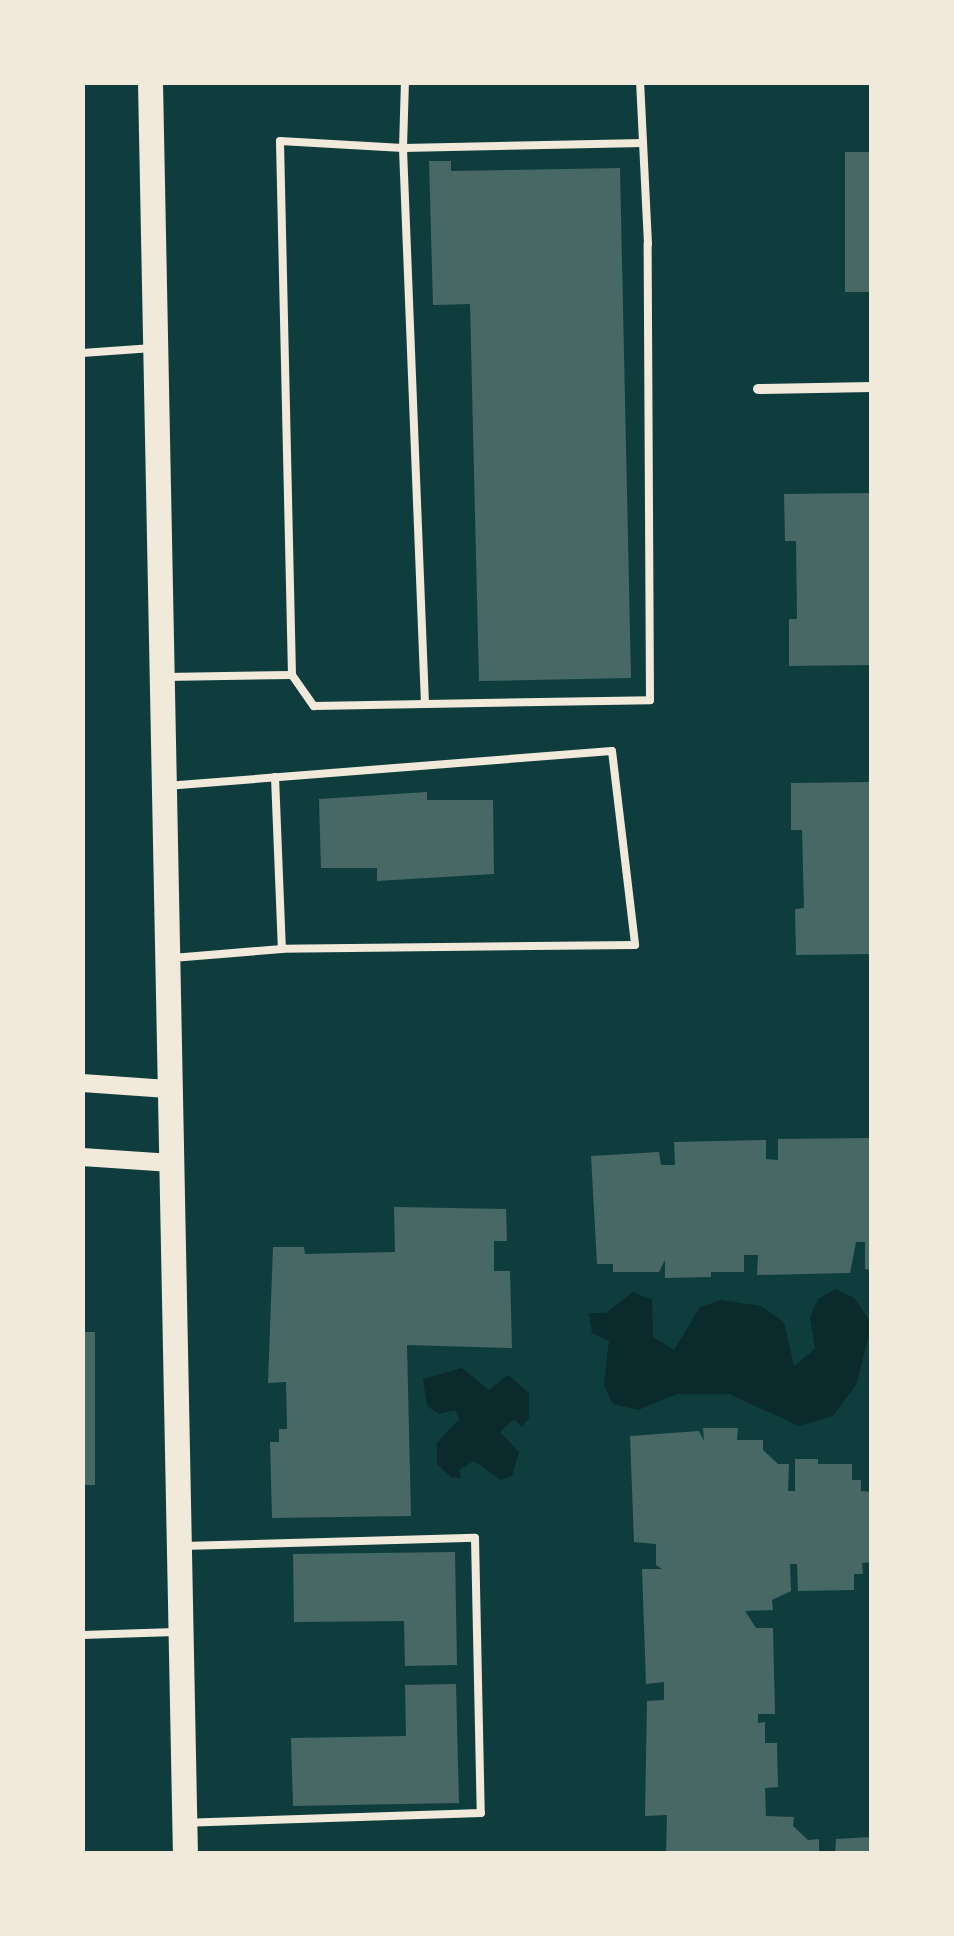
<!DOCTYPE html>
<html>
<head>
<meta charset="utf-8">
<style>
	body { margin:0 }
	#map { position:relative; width:954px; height:1936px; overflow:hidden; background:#0f3d3e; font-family:"Public Sans",sans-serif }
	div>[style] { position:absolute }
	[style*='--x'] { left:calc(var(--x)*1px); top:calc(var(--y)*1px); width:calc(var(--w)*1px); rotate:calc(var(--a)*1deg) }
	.water>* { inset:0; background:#0a2a2b }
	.building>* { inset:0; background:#486865; transform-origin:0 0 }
	.service>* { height:8px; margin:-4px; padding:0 4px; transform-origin:4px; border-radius:4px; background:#f1e9da }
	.minor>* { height:10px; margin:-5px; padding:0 5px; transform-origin:5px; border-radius:5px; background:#f1e9da }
	.tertiary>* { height:18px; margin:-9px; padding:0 9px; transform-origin:9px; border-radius:9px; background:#f1e9da }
	.primary>* { height:25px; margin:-12.5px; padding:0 12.5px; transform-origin:12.5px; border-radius:12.5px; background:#f1e9da }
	span { translate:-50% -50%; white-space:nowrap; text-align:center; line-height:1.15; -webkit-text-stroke:8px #f1e9da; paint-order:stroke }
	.frame { position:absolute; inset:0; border:85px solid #f1e9da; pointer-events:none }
</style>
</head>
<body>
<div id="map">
	<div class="water">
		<div style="clip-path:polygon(836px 1289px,854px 1298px,872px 1324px,856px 1385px,833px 1416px,799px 1426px,729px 1394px,677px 1394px,638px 1410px,613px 1404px,604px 1385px,609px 1341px,592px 1333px,589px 1313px,606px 1313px,633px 1292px,652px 1300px,653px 1337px,674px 1350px,700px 1307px,721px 1300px,761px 1306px,784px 1322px,794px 1366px,815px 1349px,810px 1317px,818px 1299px)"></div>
		<div style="clip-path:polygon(462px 1368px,489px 1390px,508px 1375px,529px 1393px,529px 1418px,522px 1427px,514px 1419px,500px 1432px,519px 1452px,512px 1476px,501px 1480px,474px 1461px,459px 1470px,461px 1478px,451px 1477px,437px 1464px,437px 1443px,459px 1419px,455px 1410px,439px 1414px,427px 1406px,423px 1379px)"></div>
	</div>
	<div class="building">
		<div style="left:845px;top:152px;width:27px;height:140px"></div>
		<div style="clip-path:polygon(429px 161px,451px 161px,451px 171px,620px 168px,631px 678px,479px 681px,470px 304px,433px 305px)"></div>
		<div style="clip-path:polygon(872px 493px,872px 665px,789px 666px,789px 619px,797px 619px,796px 541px,785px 541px,784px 494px)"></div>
		<div style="clip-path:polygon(872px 782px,872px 954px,796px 955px,795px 909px,804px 908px,802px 830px,791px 830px,791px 783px)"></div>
		<div style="clip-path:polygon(427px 792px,427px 800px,493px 800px,494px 874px,377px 881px,377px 868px,321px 868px,319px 799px)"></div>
		<div style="clip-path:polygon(870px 1138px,872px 1270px,865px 1269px,865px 1242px,856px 1242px,850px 1273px,757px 1275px,758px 1255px,744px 1255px,744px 1272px,711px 1272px,711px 1277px,665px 1278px,665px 1260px,659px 1272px,613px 1272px,613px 1264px,597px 1264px,591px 1156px,659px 1152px,661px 1165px,675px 1165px,674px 1142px,766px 1140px,766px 1159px,778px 1160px,778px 1139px)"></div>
		<div style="clip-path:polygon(394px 1207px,506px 1209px,507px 1241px,494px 1241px,494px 1271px,510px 1271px,512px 1348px,407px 1345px,411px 1516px,272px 1518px,270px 1442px,279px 1442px,279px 1429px,287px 1429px,286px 1382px,268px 1383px,273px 1247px,304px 1247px,305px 1254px,395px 1252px)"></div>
		<div style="left:82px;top:1332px;width:13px;height:153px"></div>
		<div style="clip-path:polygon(703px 1428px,738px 1428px,737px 1440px,763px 1440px,763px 1450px,778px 1464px,789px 1464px,788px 1491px,795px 1491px,795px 1459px,818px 1459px,818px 1464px,852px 1464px,852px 1480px,861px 1480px,861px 1491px,872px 1492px,872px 1562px,862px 1563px,863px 1574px,854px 1574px,854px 1590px,798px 1591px,797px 1564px,790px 1564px,791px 1591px,772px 1600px,773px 1610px,745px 1611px,756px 1628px,773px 1628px,775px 1714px,758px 1714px,758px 1723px,765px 1722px,765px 1743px,777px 1743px,778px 1787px,765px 1788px,766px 1816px,794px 1817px,793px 1826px,808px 1840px,819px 1839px,819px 1854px,666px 1854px,667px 1815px,645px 1816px,647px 1701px,664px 1700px,664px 1682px,646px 1684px,642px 1569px,662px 1569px,656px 1565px,656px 1544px,634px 1542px,630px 1436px,699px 1431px,704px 1441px)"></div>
		<div style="clip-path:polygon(455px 1552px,457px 1665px,405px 1666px,404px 1621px,294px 1622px,293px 1554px)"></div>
		<div style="clip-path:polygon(456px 1684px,459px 1803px,293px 1806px,291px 1738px,406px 1736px,405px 1685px)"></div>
		<div style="clip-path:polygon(872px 1837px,872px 1854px,835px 1854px,836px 1839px)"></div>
	</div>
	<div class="service">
		<div style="--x:82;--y:353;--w:71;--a:-4"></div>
		<div style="--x:292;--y:675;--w:38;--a:55"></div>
		<div style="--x:314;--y:706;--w:336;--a:-1"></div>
		<div style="--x:650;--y:700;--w:456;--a:-90.3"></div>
		<div style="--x:648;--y:244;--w:162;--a:-92.8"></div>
		<div style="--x:164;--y:677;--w:128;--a:-0.9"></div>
		<div style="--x:292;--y:675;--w:534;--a:-91.29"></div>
		<div style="--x:280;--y:141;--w:123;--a:3.3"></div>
		<div style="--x:403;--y:148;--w:66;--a:-88.3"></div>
		<div style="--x:425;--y:704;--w:556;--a:-92.27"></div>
		<div style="--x:403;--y:148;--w:240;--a:-1.2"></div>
		<div style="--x:275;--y:777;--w:172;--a:87.7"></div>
		<div style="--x:166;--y:786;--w:447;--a:-4.5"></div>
		<div style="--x:612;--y:751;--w:195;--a:83.2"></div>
		<div style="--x:635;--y:945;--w:353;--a:179.4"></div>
		<div style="--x:282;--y:949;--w:110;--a:175.3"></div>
		<div style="--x:183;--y:1546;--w:292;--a:-1.6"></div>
		<div style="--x:475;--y:1538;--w:275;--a:88.8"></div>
		<div style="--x:481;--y:1813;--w:294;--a:178.1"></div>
		<div style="--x:82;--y:1635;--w:93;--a:-1.8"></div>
	</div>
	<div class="minor">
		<div style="--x:758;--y:389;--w:114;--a:-1"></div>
	</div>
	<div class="tertiary">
		<div style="--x:82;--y:1083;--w:86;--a:4"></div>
		<div style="--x:82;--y:1157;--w:90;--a:3.8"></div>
	</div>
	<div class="primary">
		<div style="--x:150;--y:82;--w:1772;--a:88.87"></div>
	</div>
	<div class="frame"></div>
</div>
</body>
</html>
